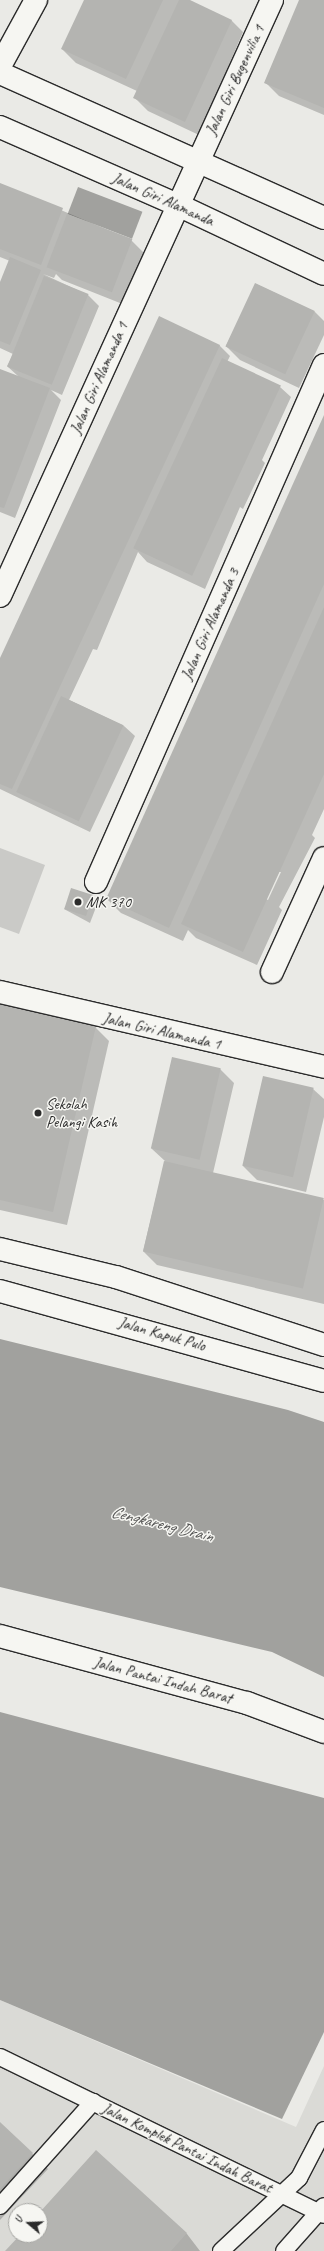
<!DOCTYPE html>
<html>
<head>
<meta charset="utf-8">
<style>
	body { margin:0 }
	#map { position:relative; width:324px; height:2251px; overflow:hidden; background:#eaeae6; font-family:Caveat,sans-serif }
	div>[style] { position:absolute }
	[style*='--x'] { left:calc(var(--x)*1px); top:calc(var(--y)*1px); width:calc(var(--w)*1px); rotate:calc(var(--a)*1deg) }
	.built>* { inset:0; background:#dadad6 }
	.green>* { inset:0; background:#cacac7 }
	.water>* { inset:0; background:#a1a19e; transform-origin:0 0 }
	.shadow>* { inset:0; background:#0003 }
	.building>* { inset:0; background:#b4b4b1; transform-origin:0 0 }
	.roads { filter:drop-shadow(1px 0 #2b2b2b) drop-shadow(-1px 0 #2b2b2b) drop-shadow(0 1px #2b2b2b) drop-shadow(0 -1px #2b2b2b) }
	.lane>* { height:16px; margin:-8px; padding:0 8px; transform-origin:8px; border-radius:8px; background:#f6f6f2 }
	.street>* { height:22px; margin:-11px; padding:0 11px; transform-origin:11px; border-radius:11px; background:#f6f6f2 }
	.secondary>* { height:22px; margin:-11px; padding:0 11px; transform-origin:11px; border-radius:11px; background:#f6f6f2 }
	.dots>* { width:11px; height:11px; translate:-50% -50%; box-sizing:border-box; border:2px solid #f6f6f2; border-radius:50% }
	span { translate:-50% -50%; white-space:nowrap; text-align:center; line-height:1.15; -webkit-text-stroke:3px #f6f6f2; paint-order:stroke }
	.street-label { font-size:16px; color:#2b2b2b }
	.poi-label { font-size:16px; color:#2b2b2b }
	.left { translate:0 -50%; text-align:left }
	.water-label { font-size:17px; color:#545453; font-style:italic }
	.north { position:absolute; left:8px; top:2203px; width:40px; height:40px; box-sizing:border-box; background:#f6f6f2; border:1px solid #a5a5a2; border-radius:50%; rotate:289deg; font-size:11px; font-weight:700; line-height:16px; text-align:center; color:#2b2b2b }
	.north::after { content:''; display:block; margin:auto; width:14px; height:18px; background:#2b2b2b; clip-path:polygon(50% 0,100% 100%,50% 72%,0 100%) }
</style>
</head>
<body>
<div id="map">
	<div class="built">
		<div style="clip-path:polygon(evenodd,0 2000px,296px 2127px,324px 2066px,324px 2251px,0 2251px,0 2000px,16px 2211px,40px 2211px,40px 2235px,16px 2235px,16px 2211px)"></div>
	</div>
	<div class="green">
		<div style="clip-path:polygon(0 848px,45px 865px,19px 934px,0 927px)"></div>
	</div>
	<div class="water">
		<div style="left:78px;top:187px;width:69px;height:29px;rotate:21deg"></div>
		<div style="clip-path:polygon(0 1339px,288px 1410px,324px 1422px,324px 1677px,272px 1652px,0 1587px)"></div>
		<div style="clip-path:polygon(0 1712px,324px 1798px,324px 2032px,282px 2119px,0 2000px)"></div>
	</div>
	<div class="shadow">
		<div style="clip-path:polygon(85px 0,187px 0,232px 21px,243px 32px,199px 135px,148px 111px,134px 97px,137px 91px,76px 63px,62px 49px)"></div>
		<div style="clip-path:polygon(300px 0,324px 0,324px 115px,279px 96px,265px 82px)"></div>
		<div style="clip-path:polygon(0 184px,131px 240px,145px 254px,125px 305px,62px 280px,56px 274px,54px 278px,43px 274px,88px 295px,99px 306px,62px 395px,51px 390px,61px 400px,15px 518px,0 512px,0 370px,19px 377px,7px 366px,13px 354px,0 348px,0 285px,10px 261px,0 257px)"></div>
		<div style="clip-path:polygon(256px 284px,315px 312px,324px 321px,324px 335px,299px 388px,240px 360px,226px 346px)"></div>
		<div style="clip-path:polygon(219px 345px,230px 356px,227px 362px,280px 387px,291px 397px,262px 460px,265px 463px,243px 509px,240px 507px,205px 589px,147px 562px,138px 552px,97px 650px,93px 649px,69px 700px,124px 726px,135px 736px,90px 832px,0 789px,0 661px)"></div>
		<div style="clip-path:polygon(evenodd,324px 418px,324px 809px,312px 835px,315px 838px,279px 907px,282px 910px,257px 965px,196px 938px,188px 930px,183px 941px,121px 913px,107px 899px,324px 418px,279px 872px,281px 872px,268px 900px,266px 899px,279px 872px)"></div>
		<div style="clip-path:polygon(92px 896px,98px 902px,90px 923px,64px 909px)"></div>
		<div style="clip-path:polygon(0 1005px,95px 1027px,109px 1041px,67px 1225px,0 1210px)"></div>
		<div style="clip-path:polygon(220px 1069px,234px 1083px,213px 1173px,324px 1200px,324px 1304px,157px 1265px,143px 1251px,165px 1161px,152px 1149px)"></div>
		<div style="clip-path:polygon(313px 1089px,324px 1099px,324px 1117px,306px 1192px,257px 1180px,243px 1166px)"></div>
		<div style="clip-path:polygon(0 2123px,48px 2169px,0 2220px)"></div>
		<div style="clip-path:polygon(96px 2152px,187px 2234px,200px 2251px,7px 2251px,21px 2235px,40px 2235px,40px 2214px)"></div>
	</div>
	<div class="building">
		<div style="clip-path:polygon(84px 0,163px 0,126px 79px,61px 49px)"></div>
		<div style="clip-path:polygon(179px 0,190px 0,232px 20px,185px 122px,133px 98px)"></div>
		<div style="clip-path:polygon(299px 0,324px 0,324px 108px,264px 83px)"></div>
		<div style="clip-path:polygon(0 183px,63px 208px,41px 265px,0 249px)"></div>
		<div style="left:67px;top:214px;width:70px;height:57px;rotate:21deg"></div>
		<div style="clip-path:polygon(10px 257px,41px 270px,10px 345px,0 341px,0 282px)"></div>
		<div style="left:44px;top:276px;width:48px;height:98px;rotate:22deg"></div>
		<div style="left:255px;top:283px;width:66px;height:70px;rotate:25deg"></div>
		<div style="clip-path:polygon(159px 316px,220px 345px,12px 789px,0 784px,0 658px)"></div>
		<div style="left:222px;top:358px;width:65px;height:210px;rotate:25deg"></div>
		<div style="clip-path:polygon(0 369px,50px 388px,4px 508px,0 507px)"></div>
		<div style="clip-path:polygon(324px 415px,324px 584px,169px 928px,106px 899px)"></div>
		<div style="clip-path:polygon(324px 607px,324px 774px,243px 952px,181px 924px)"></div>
		<div style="left:61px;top:696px;width:69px;height:106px;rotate:25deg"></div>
		<div style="left:71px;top:888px;width:23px;height:22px;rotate:18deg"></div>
		<div style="clip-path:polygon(0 1004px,96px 1026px,53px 1212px,0 1200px)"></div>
		<div style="left:172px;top:1057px;width:50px;height:94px;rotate:13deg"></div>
		<div style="left:263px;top:1076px;width:52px;height:92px;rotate:13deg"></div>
		<div style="left:164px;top:1161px;width:164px;height:93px;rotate:13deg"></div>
		<div style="clip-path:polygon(0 2122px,33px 2153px,0 2189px)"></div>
		<div style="clip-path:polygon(96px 2150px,187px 2233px,171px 2251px,5px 2251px,20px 2235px,40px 2235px,40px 2212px)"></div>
	</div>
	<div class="roads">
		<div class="lane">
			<div style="--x:0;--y:2057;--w:360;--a:26"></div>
			<div style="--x:0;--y:2206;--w:140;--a:-48.2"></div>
			<div style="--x:221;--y:2251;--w:107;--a:-43.1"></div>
			<div style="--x:299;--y:2178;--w:54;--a:-62.5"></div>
			<div style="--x:284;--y:2251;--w:60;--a:-48.4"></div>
		</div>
		<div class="street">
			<div style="--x:0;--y:66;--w:75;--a:-61.4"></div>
			<div style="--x:0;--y:73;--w:355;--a:24.1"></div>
			<div style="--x:0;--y:127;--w:194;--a:23.7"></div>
			<div style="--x:178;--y:205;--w:161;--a:25.3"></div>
			<div style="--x:0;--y:596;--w:655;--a:-65.47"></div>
			<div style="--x:96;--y:882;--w:565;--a:-66.2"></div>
			<div style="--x:272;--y:972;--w:125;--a:-65.5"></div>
			<div style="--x:0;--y:992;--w:333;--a:13"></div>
			<div style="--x:0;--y:1249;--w:119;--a:13.6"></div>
			<div style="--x:116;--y:1277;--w:219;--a:18.1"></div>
		</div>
		<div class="secondary">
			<div style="--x:0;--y:1291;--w:336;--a:15.5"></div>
			<div style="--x:0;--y:1636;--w:256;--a:15.2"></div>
			<div style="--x:247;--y:1703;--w:82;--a:20.6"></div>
		</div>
	</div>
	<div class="dots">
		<div style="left:78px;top:902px;background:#2b2b2b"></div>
		<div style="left:38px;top:1113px;background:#2b2b2b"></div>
	</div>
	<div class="street-label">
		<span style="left:235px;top:80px;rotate:-65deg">Jalan Giri Bugenvilia 1</span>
		<span style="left:163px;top:199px;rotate:24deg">Jalan Giri Alamanda</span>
		<span style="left:99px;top:378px;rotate:-66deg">Jalan Giri Alamanda 1</span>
		<span style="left:210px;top:624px;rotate:-66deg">Jalan Giri Alamanda 3</span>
		<span style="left:162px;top:1031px;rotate:13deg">Jalan Giri Alamanda 1</span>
		<span style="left:162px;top:1334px;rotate:16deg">Jalan Kapuk Pulo</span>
		<span style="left:163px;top:1680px;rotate:15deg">Jalan Pantai Indah Barat</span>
		<span style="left:187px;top:2148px;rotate:26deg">Jalan Komplek Pantai Indah Barat</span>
	</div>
	<div class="poi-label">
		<span class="left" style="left:86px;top:902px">MK 370</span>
		<span class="left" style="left:46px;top:1113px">Sekolah<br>Pelangi Kasih</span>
	</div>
	<div class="water-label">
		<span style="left:162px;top:1524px;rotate:14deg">Cengkareng Drain</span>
	</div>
	<div class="north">U</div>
</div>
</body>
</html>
